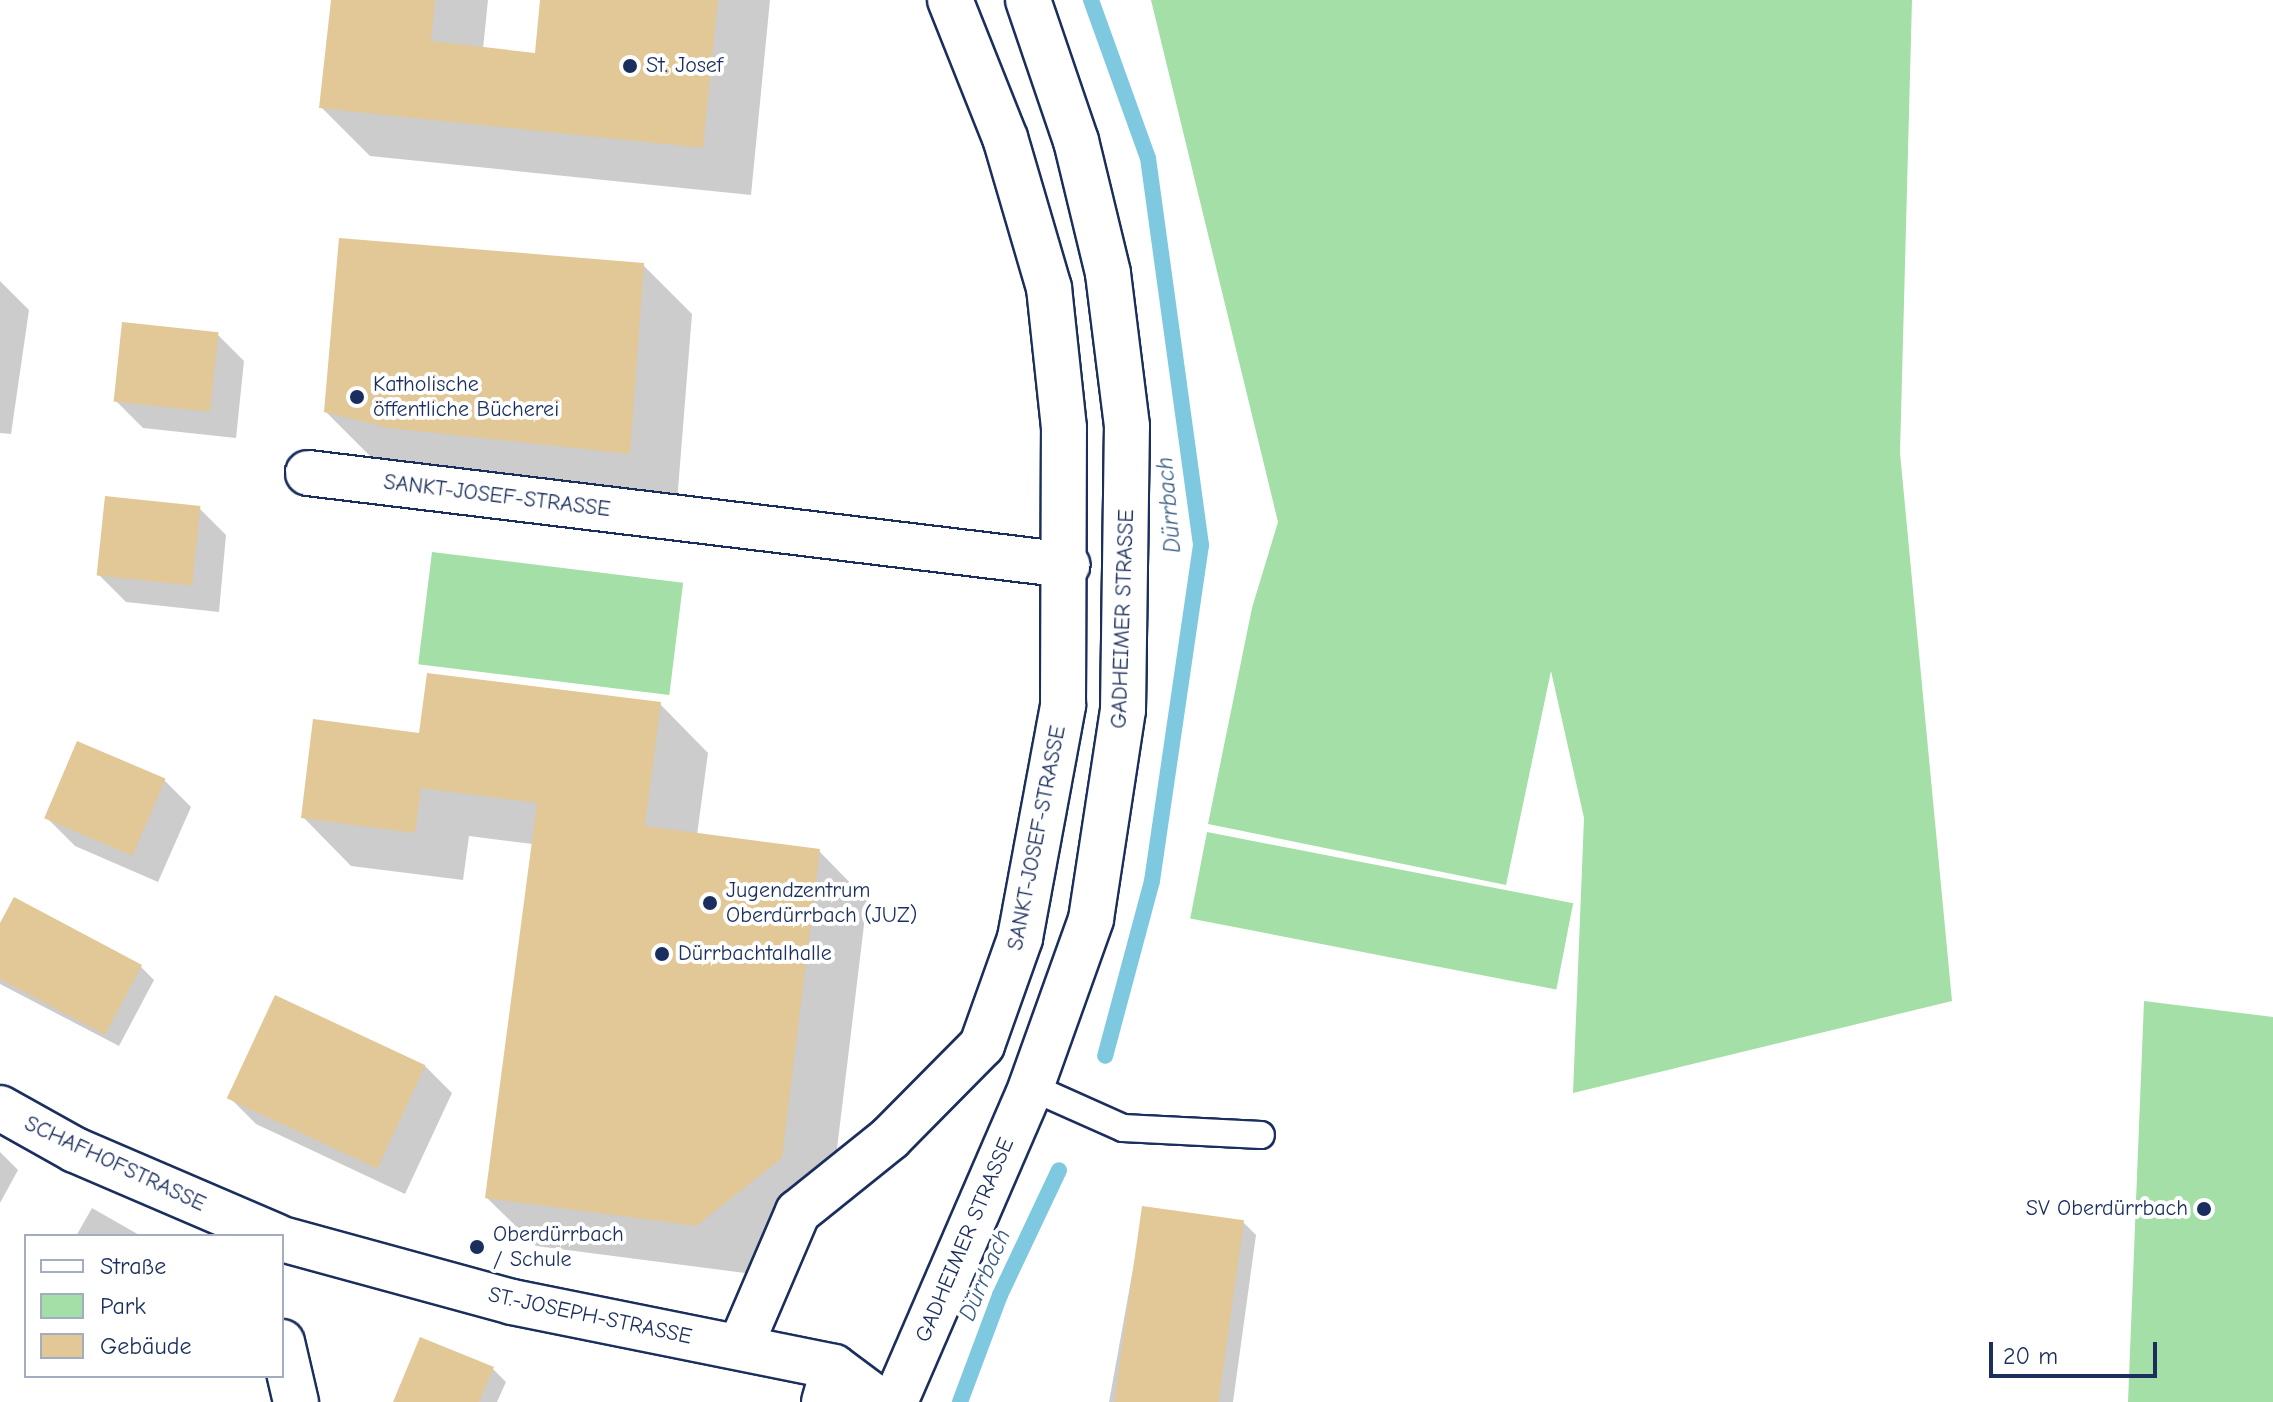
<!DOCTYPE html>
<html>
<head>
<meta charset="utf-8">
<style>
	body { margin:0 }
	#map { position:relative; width:2273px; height:1402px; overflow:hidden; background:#fff; font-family:"Comic Neue",sans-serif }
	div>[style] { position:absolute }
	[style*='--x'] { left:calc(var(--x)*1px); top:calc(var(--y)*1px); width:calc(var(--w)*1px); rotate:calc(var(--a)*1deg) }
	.green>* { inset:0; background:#a3dfa6; transform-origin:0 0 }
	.shadow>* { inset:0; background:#0003 }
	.stream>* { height:16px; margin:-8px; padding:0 8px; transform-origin:8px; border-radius:8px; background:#7fc9e0 }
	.building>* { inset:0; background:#e2c797; transform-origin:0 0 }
	.roads { filter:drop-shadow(2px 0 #1b2f5e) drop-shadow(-2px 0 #1b2f5e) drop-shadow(0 2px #1b2f5e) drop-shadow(0 -2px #1b2f5e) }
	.lane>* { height:26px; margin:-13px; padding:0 13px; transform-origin:13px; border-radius:13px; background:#fff }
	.street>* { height:44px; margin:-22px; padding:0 22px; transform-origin:22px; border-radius:22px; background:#fff }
	.secondary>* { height:44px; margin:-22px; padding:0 22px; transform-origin:22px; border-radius:22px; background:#fff }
	.dots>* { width:22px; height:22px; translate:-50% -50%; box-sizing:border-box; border:4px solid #fff; border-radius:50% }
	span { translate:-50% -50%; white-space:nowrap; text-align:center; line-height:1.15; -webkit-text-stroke:8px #fff; paint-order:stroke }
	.poi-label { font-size:22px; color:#1b2f5e }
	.left { translate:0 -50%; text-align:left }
	.right { translate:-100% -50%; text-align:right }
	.street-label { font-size:22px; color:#1b2f5e }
	.water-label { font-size:24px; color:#395d85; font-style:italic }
	.legend { position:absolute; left:24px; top:1234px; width:260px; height:144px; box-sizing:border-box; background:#fff; border:2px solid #a4acbf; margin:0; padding:10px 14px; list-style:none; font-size:24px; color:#1b2f5e }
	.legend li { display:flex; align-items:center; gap:16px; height:40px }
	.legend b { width:40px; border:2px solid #a4acbf }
	.scale { position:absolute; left:1989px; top:1342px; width:168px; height:36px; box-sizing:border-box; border:4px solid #1b2f5e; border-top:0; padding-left:10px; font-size:24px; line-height:28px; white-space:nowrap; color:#1b2f5e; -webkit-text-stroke:6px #fff; paint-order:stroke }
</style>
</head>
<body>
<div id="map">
	<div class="green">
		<div style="clip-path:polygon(1151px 0,1912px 0,1900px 453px,1952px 1001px,1573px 1093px,1584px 818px,1551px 671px,1506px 885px,1208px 824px,1252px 608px,1278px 522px)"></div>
		<div style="left:432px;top:552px;width:253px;height:113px;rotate:7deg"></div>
		<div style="left:1207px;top:832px;width:373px;height:88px;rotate:11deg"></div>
		<div style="clip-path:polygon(2144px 1001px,2273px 1017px,2273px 1402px,2128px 1402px)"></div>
	</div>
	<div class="shadow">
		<div style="clip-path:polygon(333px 0,488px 0,483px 49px,537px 55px,542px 0,770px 0,751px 195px,370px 156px,321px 107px)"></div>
		<div style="clip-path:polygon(643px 265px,692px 314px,677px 502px,374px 460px,326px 412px)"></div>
		<div style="clip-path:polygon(0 281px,29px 310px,11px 434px,0 433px)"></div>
		<div style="clip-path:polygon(217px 334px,244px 361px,236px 438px,143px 428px,116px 401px)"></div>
		<div style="clip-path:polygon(199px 508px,226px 535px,219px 612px,126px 602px,99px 575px)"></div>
		<div style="clip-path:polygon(660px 704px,708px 753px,697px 835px,819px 851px,867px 900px,830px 1207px,745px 1273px,536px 1246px,487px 1198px,533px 844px,469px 836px,463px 880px,351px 866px,303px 817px,421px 735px)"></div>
		<div style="clip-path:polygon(164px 780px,191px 807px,158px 882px,75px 846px,48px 819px)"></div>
		<div style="clip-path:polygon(0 927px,141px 967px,154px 980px,119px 1046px,0 984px)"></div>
		<div style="clip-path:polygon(425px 1066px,452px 1093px,405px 1194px,256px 1124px,229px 1097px)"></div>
		<div style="clip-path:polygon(0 1152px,18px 1170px,0 1203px)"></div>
		<div style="clip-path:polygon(92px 1208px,141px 1236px,76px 1236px)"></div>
		<div style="clip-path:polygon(1144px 1208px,1243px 1222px,1256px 1235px,1233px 1402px,1109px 1402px)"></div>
		<div style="clip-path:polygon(492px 1368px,506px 1382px,497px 1402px,395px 1402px)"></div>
	</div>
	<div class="stream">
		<div style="--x:1091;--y:0;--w:168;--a:70.2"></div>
		<div style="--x:1148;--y:158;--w:391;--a:82.2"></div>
		<div style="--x:1201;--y:545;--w:340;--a:98.3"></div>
		<div style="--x:1152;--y:881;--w:181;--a:105"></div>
		<div style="--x:960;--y:1402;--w:114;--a:-69.5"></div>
		<div style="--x:1000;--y:1295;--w:138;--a:-64.7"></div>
	</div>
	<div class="building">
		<div style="clip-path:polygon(331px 0,435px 0,431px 41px,535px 53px,540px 0,718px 0,703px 148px,319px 108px)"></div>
		<div style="clip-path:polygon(339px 238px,644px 263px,630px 454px,389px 428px,324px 412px)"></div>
		<div style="left:122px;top:322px;width:97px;height:80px;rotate:6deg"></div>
		<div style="left:105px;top:496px;width:96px;height:80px;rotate:6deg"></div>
		<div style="clip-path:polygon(427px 673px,661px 702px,645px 826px,820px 849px,782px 1158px,696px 1226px,485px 1198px,537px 803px,421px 788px,415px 833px,301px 818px,313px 719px,419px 733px)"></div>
		<div style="left:77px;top:741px;width:96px;height:84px;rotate:23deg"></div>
		<div style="clip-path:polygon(14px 897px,142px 965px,105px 1035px,0 979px,0 923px)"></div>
		<div style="left:275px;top:995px;width:166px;height:114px;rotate:25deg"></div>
		<div style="left:1142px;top:1206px;width:103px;height:199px;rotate:8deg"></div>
		<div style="clip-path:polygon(420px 1337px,494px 1367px,479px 1402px,393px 1402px)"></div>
	</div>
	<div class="roads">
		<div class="lane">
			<div style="--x:1031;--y:1087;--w:101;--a:24"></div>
			<div style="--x:1123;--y:1128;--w:138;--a:2.9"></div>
		</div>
		<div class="street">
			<div style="--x:308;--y:473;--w:765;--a:6.91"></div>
			<div style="--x:282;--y:1342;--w:62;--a:76.9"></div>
			<div style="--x:740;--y:1347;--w:147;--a:-66.8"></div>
			<div style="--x:798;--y:1212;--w:118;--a:-38.8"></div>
			<div style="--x:890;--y:1138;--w:131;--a:-45.3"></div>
			<div style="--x:982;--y:1045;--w:114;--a:-70.4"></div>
			<div style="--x:1020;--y:938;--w:237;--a:-79.5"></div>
			<div style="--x:1063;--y:705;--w:277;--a:-89.8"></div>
			<div style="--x:1064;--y:428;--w:141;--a:-96.1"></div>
			<div style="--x:1049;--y:288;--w:156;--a:-106.3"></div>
			<div style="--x:1005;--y:138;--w:149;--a:-111.7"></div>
			<div style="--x:824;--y:1402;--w:36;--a:-74"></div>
		</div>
		<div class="secondary">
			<div style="--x:0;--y:1108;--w:86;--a:29.2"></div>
			<div style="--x:75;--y:1150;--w:219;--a:23.2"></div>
			<div style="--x:282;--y:1239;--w:238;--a:15.3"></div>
			<div style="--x:512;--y:1302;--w:328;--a:11.4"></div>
			<div style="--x:834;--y:1367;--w:59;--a:36.7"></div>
			<div style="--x:895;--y:1402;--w:343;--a:-66.6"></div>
			<div style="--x:1031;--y:1087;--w:178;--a:-70.3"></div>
			<div style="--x:1091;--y:919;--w:211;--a:-81.3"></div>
			<div style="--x:1123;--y:710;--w:284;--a:-89.2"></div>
			<div style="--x:1127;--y:426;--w:154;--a:-97.1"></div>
			<div style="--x:1108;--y:273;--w:136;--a:-103.6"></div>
			<div style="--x:1076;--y:141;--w:149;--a:-108.8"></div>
		</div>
	</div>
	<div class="dots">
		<div style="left:630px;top:66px;background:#1b2f5e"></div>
		<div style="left:357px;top:397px;background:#1b2f5e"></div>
		<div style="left:710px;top:903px;background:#1b2f5e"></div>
		<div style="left:662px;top:954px;background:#1b2f5e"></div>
		<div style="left:2204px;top:1209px;background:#1b2f5e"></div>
		<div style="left:477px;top:1247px;background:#1b2f5e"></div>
	</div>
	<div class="poi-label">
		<span class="left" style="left:646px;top:66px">St. Josef</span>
		<span class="left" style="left:373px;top:397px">Katholische<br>öffentliche Bücherei</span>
		<span class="left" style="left:726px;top:903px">Jugendzentrum<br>Oberdürrbach (JUZ)</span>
		<span class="left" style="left:678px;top:954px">Dürrbachtalhalle</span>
		<span class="right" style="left:2188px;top:1209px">SV Oberdürrbach</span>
		<span class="left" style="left:493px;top:1247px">Oberdürrbach<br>/ Schule</span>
	</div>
	<div class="street-label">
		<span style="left:497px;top:496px;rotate:7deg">SANKT-JOSEF-STRASSE</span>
		<span style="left:1123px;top:619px;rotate:-88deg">GADHEIMER STRASSE</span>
		<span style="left:1037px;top:838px;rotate:-79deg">SANKT-JOSEF-STRASSE</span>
		<span style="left:115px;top:1164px;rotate:25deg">SCHAFHOFSTRASSE</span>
		<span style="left:965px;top:1240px;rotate:-67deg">GADHEIMER STRASSE</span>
		<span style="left:590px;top:1316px;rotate:12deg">ST.-JOSEPH-STRASSE</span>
	</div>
	<div class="water-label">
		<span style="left:1169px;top:505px;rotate:-95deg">Dürrbach</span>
		<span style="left:985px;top:1275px;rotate:-67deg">Dürrbach</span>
	</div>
	<ul class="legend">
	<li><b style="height:10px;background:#fff"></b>Straße</li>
	<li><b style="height:22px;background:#a3dfa6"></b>Park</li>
	<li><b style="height:22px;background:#e2c797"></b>Gebäude</li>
	</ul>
	<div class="scale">20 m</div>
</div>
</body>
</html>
